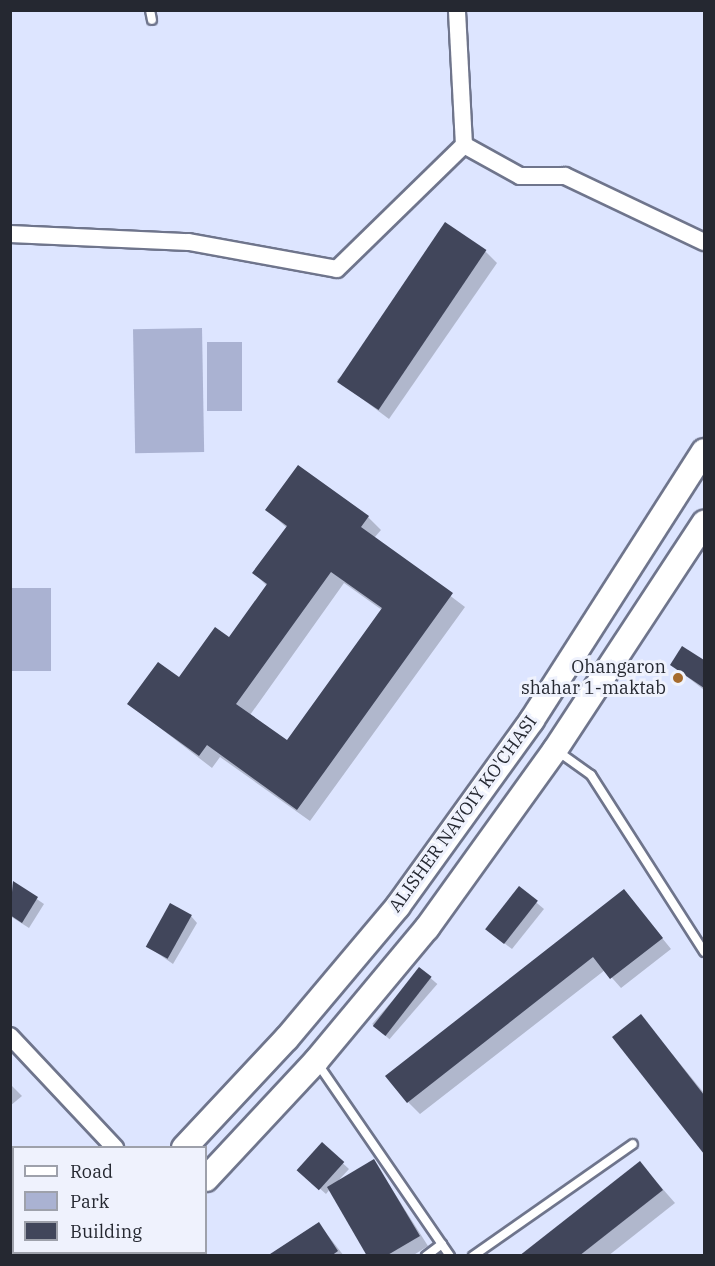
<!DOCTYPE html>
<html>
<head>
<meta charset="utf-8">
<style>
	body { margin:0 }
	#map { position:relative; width:715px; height:1266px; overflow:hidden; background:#dde5ff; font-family:"IBM Plex Serif",serif }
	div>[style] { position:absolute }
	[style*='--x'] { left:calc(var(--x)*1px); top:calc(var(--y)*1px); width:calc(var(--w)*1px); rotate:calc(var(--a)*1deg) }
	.green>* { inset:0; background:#aab2d2; transform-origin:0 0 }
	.shadow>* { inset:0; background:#0003; transform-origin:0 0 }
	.building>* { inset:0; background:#41465b; transform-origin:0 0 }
	.roads { filter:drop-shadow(2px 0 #6f758c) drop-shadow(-2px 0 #6f758c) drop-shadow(0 2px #6f758c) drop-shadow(0 -2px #6f758c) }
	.lane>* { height:8px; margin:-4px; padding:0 4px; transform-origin:4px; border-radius:4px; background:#fff }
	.street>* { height:16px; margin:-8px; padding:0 8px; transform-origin:8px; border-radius:8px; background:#fff }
	.secondary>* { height:24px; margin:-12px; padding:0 12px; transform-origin:12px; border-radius:12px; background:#fff }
	.dots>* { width:16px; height:16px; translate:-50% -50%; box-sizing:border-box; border:3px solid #eff2fd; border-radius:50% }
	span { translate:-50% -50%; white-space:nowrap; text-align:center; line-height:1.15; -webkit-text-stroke:6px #eff2fd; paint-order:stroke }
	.poi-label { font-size:18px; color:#252831 }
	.right { translate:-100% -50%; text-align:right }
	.street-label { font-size:18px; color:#252831 }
	.frame { position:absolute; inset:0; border:12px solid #252831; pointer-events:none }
	.legend { position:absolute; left:12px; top:1146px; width:195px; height:108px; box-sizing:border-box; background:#eff2fd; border:2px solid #9ea1ab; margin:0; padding:8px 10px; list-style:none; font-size:18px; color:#252831 }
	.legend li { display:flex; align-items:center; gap:12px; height:30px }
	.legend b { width:30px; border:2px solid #9ea1ab }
</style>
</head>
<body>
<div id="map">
	<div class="green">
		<div style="left:202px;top:328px;width:124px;height:69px;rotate:89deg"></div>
		<div style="left:207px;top:342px;width:35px;height:69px"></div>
		<div style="left:51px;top:588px;width:83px;height:40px;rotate:90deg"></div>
	</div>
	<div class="shadow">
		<div style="clip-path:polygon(485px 251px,497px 263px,389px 419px,337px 380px)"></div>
		<div style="clip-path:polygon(evenodd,267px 510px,368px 517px,381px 530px,374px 538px,465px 607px,310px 821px,220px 757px,212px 768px,129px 704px,179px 679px,229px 639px,267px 586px,254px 573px,287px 528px,267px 510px,344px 583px,382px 610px,287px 742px,250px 715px,344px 583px)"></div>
		<div style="clip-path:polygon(683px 648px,704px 662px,704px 690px,672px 665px)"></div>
		<div style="clip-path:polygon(13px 883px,44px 904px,29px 928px,10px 916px)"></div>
		<div style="clip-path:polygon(519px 888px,544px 909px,512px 949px,493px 935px)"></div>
		<div style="clip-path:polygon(624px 891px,671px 949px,621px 988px,605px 970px,420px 1114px,408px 1102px)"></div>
		<div style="clip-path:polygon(191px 916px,197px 923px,173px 964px,147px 946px)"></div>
		<div style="left:420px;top:969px;width:23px;height:73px;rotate:41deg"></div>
		<div style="clip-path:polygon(641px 1016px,704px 1093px,704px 1152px,615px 1037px)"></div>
		<div style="clip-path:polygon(10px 1084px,22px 1096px,10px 1106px)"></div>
		<div style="clip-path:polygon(322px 1144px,349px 1169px,338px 1181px,374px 1161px,428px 1246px,412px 1256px,369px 1256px,330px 1189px,326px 1194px,299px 1170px)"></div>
		<div style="clip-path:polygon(640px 1163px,675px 1203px,608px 1256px,521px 1256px)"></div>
		<div style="clip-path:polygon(319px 1224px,344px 1256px,270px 1256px)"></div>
	</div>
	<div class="building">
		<div style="left:445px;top:222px;width:50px;height:193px;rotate:34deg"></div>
		<div style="clip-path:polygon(evenodd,298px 465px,369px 516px,361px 527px,453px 593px,297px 810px,207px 745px,199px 756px,127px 704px,158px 662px,179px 677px,215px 627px,229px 637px,267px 584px,252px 573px,287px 526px,265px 510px,298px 465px,331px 572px,382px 608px,287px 740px,236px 704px,331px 572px)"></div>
		<div style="clip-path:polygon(682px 646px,704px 660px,704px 688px,670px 665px)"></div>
		<div style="clip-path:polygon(13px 881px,38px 897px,22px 923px,10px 915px)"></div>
		<div style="left:519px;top:886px;width:24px;height:55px;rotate:38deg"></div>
		<div style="clip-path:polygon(624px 889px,663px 938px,610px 979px,593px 957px,407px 1103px,385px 1076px)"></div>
		<div style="left:170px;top:903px;width:25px;height:50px;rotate:29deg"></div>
		<div style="left:419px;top:967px;width:16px;height:75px;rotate:38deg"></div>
		<div style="clip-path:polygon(641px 1014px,704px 1095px,704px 1154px,612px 1037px)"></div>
		<div style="left:322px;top:1142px;width:30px;height:38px;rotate:42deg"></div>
		<div style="clip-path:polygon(374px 1159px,420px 1236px,386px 1256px,367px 1256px,327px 1187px)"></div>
		<div style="clip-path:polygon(640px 1161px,663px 1190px,579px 1256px,519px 1256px)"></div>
		<div style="clip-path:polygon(319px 1222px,338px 1251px,331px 1256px,267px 1256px)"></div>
	</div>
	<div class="roads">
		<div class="lane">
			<div style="--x:150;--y:10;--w:10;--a:79"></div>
			<div style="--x:556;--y:750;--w:43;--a:35.5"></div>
			<div style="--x:591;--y:775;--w:210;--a:57.4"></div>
			<div style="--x:318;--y:1064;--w:233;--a:55.5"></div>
			<div style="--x:426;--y:1256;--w:20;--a:-37"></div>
			<div style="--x:473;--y:1256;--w:195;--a:-35"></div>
		</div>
		<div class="street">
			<div style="--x:464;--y:145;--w:64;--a:29"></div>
			<div style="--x:520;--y:176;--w:45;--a:0"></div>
			<div style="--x:565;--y:176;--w:154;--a:25.4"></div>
			<div style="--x:10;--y:234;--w:179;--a:2.6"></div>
			<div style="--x:189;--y:242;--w:150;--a:10.3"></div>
			<div style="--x:337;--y:269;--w:177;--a:-44.3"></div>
			<div style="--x:464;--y:145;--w:135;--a:-93"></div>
			<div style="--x:10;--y:1036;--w:154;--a:46.8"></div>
		</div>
		<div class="secondary">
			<div style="--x:184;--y:1148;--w:151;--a:-46.9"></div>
			<div style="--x:287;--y:1038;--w:172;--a:-49.9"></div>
			<div style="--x:398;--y:906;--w:229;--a:-54.2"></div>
			<div style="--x:532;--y:720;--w:319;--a:-57.4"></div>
			<div style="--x:206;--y:1179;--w:161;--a:-47"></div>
			<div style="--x:316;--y:1061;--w:173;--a:-50.2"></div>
			<div style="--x:427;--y:928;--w:219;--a:-54.3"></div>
			<div style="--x:555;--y:750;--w:272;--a:-56.7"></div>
			<div style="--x:75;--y:1256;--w:5;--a:-53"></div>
			<div style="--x:131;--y:1256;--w:5;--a:-53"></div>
		</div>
	</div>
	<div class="dots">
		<div style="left:678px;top:678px;background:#a66b2d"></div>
	</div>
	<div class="poi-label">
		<span class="right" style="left:666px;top:678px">Ohangaron<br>shahar 1-maktab</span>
	</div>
	<div class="street-label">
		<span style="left:463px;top:814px;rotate:-54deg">ALISHER NAVOIY KO'CHASI</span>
	</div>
	<div class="frame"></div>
	<ul class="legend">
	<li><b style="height:8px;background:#fff"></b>Road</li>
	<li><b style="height:16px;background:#aab2d2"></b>Park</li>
	<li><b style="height:16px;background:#41465b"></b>Building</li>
	</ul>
</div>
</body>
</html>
